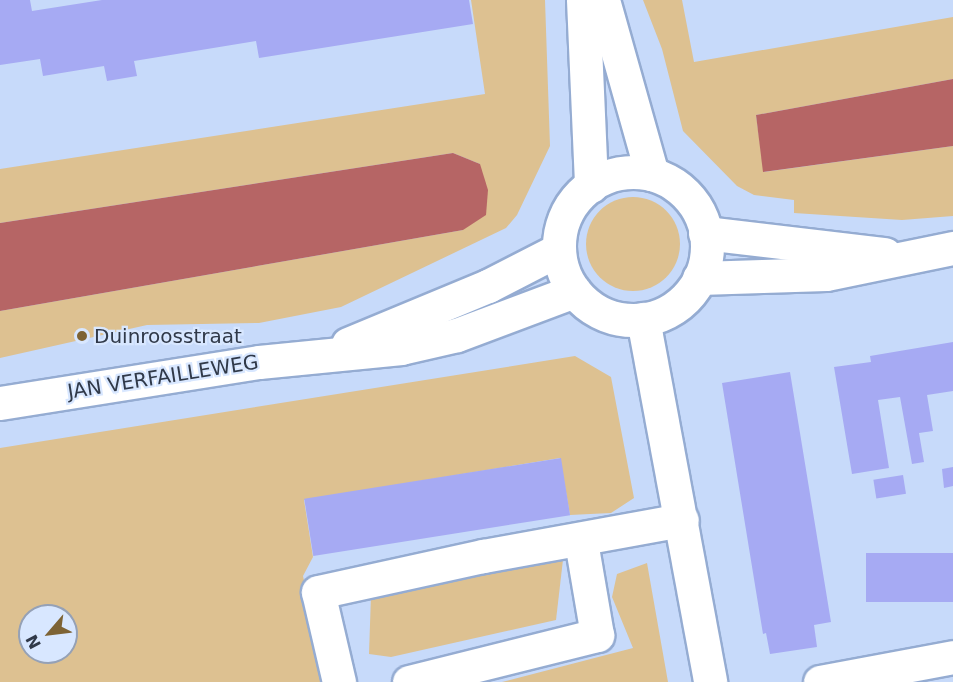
<!DOCTYPE html>
<html>
<head>
<meta charset="utf-8">
<style>
	body { margin:0 }
	#map { position:relative; width:953px; height:682px; overflow:hidden; background:#c7dafa; font-family:"DejaVu Sans",sans-serif }
	div>[style] { position:absolute }
	[style*='--x'] { left:calc(var(--x)*1px); top:calc(var(--y)*1px); width:calc(var(--w)*1px); rotate:calc(var(--a)*1deg) }
	.green>* { inset:0; background:#ddc191 }
	.round { border-radius:50% }
	.water>* { inset:0; background:#b66565 }
	.building>* { inset:0; background:#a6aaf3; transform-origin:0 0 }
	.roads { filter:drop-shadow(2px 0 #95acd2) drop-shadow(-2px 0 #95acd2) drop-shadow(0 2px #95acd2) drop-shadow(0 -2px #95acd2) }
	.minor>* { height:33px; margin:-16.5px; padding:0 16.5px; transform-origin:16.5px; border-radius:16.5px; background:#fff }
	.tertiary>* { height:33px; margin:-16.5px; padding:0 16.5px; transform-origin:16.5px; border-radius:16.5px; background:#fff }
	.tertiary>.ring { margin:-16.5px; padding:0; box-sizing:content-box; background:none; border:33px solid #fff; border-radius:50% }
	.dots>* { width:16px; height:16px; translate:-50% -50%; box-sizing:border-box; border:3px solid #d8e7ff; border-radius:50% }
	span { translate:-50% -50%; white-space:nowrap; text-align:center; line-height:1.15; -webkit-text-stroke:4.5px #d8e7ff; paint-order:stroke }
	.poi-label { font-size:20px; color:#303949 }
	.left { translate:0 -50%; text-align:left }
	.street-label { font-size:20px; color:#303949 }
	.north { position:absolute; left:18px; top:604px; width:60px; height:60px; box-sizing:border-box; background:#d8e7ff; border:2px solid #95a1b6; border-radius:50%; rotate:242deg; font-size:16px; font-weight:700; line-height:24px; text-align:center; color:#303949 }
	.north::after { content:''; display:block; margin:auto; width:21px; height:27px; background:#7d6335; clip-path:polygon(50% 0,100% 100%,50% 72%,0 100%) }
</style>
</head>
<body>
<div id="map">
	<div class="green">
		<div style="clip-path:polygon(471px 0,545px 0,550px 146px,517px 215px,506px 228px,341px 307px,259px 323px,147px 325px,0 358px,0 311px,463px 230px,480px 164px,453px 153px,0 223px,0 169px,485px 94px)"></div>
		<div style="clip-path:polygon(643px 0,682px 0,694px 62px,953px 17px,953px 79px,756px 115px,764px 172px,953px 146px,953px 216px,902px 220px,794px 213px,794px 200px,754px 195px,737px 186px,683px 131px,662px 49px)"></div>
		<div class="round" style="left:586px;top:197px;width:94px;height:94px"></div>
		<div style="clip-path:polygon(evenodd,575px 356px,611px 377px,634px 498px,611px 513px,570px 515px,560px 458px,304px 500px,313px 557px,303px 576px,326px 682px,0 682px,0 448px,575px 356px,30px 616px,66px 616px,66px 652px,30px 652px,30px 616px)"></div>
		<div style="clip-path:polygon(564px 551px,556px 620px,391px 657px,369px 654px,371px 595px)"></div>
		<div style="clip-path:polygon(647px 563px,668px 682px,502px 682px,633px 648px,612px 597px,617px 574px)"></div>
	</div>
	<div class="water">
		<div style="clip-path:polygon(953px 79px,953px 146px,763px 172px,756px 115px)"></div>
		<div style="clip-path:polygon(453px 153px,480px 164px,488px 190px,486px 215px,463px 230px,0 311px,0 223px)"></div>
	</div>
	<div class="building">
		<div style="clip-path:polygon(0 0,30px 0,32px 11px,102px 0,469px 0,473px 24px,259px 58px,256px 41px,134px 61px,137px 76px,107px 81px,104px 66px,43px 76px,40px 59px,0 65px)"></div>
		<div style="clip-path:polygon(953px 342px,953px 391px,927px 395px,933px 431px,919px 433px,924px 462px,912px 464px,900px 397px,878px 400px,889px 468px,852px 474px,834px 367px,871px 362px,870px 356px)"></div>
		<div style="clip-path:polygon(790px 372px,831px 622px,814px 625px,817px 647px,770px 654px,766px 633px,763px 634px,722px 383px)"></div>
		<div style="left:561px;top:458px;width:58px;height:260px;rotate:81deg"></div>
		<div style="clip-path:polygon(953px 467px,953px 486px,944px 488px,942px 469px)"></div>
		<div style="left:903px;top:475px;width:19px;height:30px;rotate:81deg"></div>
		<div style="left:953px;top:553px;width:49px;height:87px;rotate:90deg"></div>
	</div>
	<div class="roads">
		<div class="minor">
			<div style="--x:643;--y:319;--w:369;--a:79.5"></div>
			<div style="--x:339;--y:682;--w:92;--a:-103.1"></div>
			<div style="--x:318;--y:592;--w:169;--a:-12.3"></div>
			<div style="--x:483;--y:556;--w:202;--a:-10.3"></div>
			<div style="--x:409;--y:682;--w:194;--a:-14"></div>
			<div style="--x:597;--y:635;--w:95;--a:-99.7"></div>
			<div style="--x:820;--y:682;--w:135;--a:-10.6"></div>
		</div>
		<div class="tertiary">
			<div style="--x:583;--y:0;--w:186;--a:87.5"></div>
			<div style="--x:603;--y:0;--w:181;--a:74.3"></div>
			<div class="ring" style="left:559px;top:172px;width:115px;height:115px"></div>
			<div style="--x:705;--y:233;--w:181;--a:6.7"></div>
			<div style="--x:699;--y:278;--w:127;--a:-1.8"></div>
			<div style="--x:826;--y:274;--w:130;--a:-11.6"></div>
			<div style="--x:348;--y:344;--w:152;--a:-22.5"></div>
			<div style="--x:488;--y:286;--w:79;--a:-27.2"></div>
			<div style="--x:0;--y:403;--w:262;--a:-9"></div>
			<div style="--x:259;--y:362;--w:143;--a:-5.6"></div>
			<div style="--x:401;--y:348;--w:57;--a:-13.1"></div>
			<div style="--x:457;--y:335;--w:125;--a:-20.6"></div>
		</div>
	</div>
	<div class="dots">
		<div style="left:82px;top:336px;background:#7d6335"></div>
	</div>
	<div class="poi-label">
		<span class="left" style="left:94px;top:336px">Duinroosstraat</span>
	</div>
	<div class="street-label">
		<span style="left:163px;top:377px;rotate:-9deg">JAN VERFAILLEWEG</span>
	</div>
	<div class="north">N</div>
</div>
</body>
</html>
